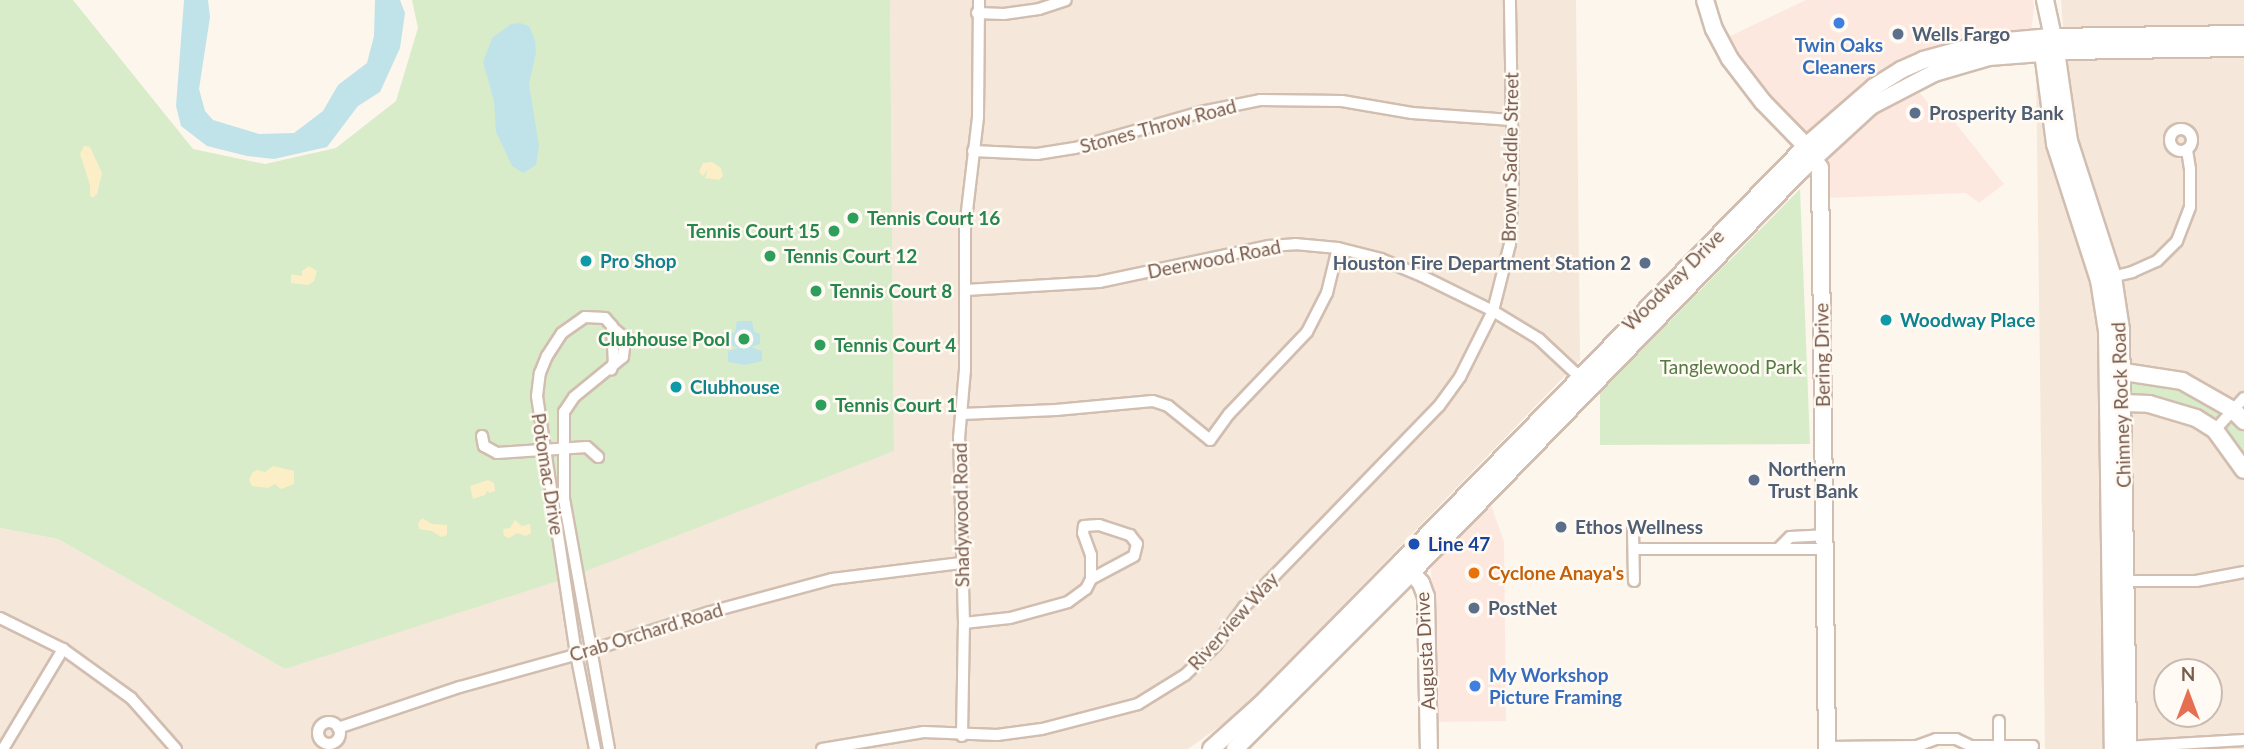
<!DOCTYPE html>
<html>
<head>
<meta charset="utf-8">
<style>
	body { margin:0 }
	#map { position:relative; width:2244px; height:749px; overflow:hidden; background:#fdf6ec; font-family:Lato,sans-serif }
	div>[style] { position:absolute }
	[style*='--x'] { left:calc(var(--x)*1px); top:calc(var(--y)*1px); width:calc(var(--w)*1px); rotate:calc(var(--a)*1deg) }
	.residential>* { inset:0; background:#f5e8da }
	.commercial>* { inset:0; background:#fde8e0 }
	.green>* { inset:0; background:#d8ecc9 }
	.sand>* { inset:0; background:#fcefc7 }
	.water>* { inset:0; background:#bfe3e8 }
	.roads { filter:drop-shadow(2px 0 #d1beb0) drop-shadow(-2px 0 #d1beb0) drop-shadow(0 2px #d1beb0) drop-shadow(0 -2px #d1beb0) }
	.street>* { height:10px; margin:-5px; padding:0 5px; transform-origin:5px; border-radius:5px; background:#fff }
	.street>.ring { margin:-5px; padding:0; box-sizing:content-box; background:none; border:10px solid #fff; border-radius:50% }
	.secondary>* { height:16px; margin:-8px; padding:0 8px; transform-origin:8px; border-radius:8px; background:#fff }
	.dots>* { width:19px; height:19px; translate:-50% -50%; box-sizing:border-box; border:4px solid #fffaf3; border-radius:50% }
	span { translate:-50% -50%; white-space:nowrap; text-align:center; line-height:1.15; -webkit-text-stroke:5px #fffaf3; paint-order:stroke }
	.service-label { font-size:19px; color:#4e5e75; font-weight:700 }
	.left { translate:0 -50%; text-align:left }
	.right { translate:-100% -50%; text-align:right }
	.shop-label { font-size:19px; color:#366cbe; font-weight:700 }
	.street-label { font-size:19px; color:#7a5c4d }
	.leisure-label { font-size:19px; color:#27864d; font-weight:700 }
	.culture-label { font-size:19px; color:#0d838f; font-weight:700 }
	.park-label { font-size:19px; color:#537a41 }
	.transit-label { font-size:19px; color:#164399; font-weight:700 }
	.food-label { font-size:19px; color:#c56008; font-weight:700 }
	.north { position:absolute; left:2153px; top:658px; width:70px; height:70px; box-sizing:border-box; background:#fffaf3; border:2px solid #cabbb1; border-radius:50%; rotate:0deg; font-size:19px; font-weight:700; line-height:28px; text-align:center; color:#7a5c4d }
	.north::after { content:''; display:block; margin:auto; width:24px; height:32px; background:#e76f51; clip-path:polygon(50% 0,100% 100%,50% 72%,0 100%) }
</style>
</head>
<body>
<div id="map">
	<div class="residential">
		<div style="clip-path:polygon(890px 0,1576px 0,1580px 360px,1241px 711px,1188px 749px,0 749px,0 528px,58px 539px,285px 669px,894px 450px)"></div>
		<div style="clip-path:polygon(evenodd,2061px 0,2244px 0,2244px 749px,2045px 749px,2036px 67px,2066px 65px,2061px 0,2167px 672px,2209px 672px,2209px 714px,2167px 714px,2167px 672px)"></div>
	</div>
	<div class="commercial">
		<div style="clip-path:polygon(1806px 0,2033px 0,2034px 7px,2031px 33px,1934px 53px,1809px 140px,1756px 85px,1724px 39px)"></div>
		<div style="clip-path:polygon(1920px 93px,1933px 109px,1949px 115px,2004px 184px,1979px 203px,1966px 193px,1827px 198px,1826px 163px,1831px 147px,1870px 114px)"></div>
		<div style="clip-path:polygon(1491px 505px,1504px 542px,1506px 721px,1435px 722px,1431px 566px)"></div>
	</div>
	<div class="green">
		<div style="clip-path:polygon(0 0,73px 0,193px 149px,265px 164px,336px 148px,396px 101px,418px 28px,412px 0,890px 0,894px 451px,576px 575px,285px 669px,58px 539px,0 528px)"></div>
		<div style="clip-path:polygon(1800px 189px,1810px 444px,1600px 445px,1600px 392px)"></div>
		<div style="clip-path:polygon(2125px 383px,2175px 385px,2244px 425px,2244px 462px,2220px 430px,2126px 400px)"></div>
	</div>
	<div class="sand">
		<div style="clip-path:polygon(84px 146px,90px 147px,102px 173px,97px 194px,93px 198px,90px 196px,90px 185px,80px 154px)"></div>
		<div style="clip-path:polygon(712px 162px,721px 168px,723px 176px,719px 180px,705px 178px,708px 169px,703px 176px,699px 172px,703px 163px)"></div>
		<div style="clip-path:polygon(309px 266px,317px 271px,314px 281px,308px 285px,291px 283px,291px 274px,302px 276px,302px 271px)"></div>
		<div style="clip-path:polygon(273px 466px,294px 471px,294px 484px,281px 489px,275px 484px,268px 488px,252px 486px,249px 480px,252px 473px,257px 470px,265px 472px)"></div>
		<div style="clip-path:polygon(488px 480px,494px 483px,495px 491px,490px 493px,487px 491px,485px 495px,473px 499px,470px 486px)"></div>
		<div style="clip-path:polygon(422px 518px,432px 524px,447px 525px,447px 535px,441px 537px,432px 531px,419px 529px,418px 523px)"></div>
		<div style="clip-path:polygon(515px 520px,522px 526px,530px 524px,531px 533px,526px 536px,517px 533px,509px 538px,504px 536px,503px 529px,510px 528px)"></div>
	</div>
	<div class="water">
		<div style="clip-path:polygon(184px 0,208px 0,210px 17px,199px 89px,205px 111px,213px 120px,259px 134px,294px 133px,323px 111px,338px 85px,367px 63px,374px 36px,375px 0,400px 0,405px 13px,400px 48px,380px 92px,358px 106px,327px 147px,274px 159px,247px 156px,207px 146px,181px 126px,176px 106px)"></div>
		<div style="clip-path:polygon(520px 23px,529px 26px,535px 40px,536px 53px,529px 84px,539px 146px,536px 165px,523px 173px,512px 166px,496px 132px,494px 101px,483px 62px,492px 38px,511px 24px)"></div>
		<div style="clip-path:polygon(737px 321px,752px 321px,754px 331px,760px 334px,760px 344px,751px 347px,762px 351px,762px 361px,745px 365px,728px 362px,728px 351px,738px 348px,729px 344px,729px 334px,735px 332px)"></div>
	</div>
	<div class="roads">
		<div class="street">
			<div style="--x:977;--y:13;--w:27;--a:2"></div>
			<div style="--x:1004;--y:14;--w:35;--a:-8"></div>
			<div style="--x:1039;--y:9;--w:28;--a:-18"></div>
			<div class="ring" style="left:2170px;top:129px;width:12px;height:12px"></div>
			<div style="--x:973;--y:151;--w:64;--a:2.7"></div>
			<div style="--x:1037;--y:154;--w:38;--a:-9"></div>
			<div style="--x:1075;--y:148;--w:131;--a:-15.9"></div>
			<div style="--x:1201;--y:112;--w:60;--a:-11.5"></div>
			<div style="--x:1260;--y:100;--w:82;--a:0.7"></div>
			<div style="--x:1342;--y:101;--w:71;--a:9.7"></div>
			<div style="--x:1412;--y:113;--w:99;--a:4"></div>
			<div style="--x:2107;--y:278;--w:26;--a:-13"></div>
			<div style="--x:2132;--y:272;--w:27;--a:-24"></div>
			<div style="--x:2157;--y:261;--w:28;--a:-45"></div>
			<div style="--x:2177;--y:241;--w:36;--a:-69"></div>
			<div style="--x:2190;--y:207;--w:38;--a:-90"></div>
			<div style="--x:2190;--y:169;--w:20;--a:-99"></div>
			<div style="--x:966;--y:290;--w:133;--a:-3.4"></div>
			<div style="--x:1099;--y:282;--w:174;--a:-12"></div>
			<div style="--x:1269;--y:246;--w:26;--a:-4"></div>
			<div style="--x:1295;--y:244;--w:43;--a:5.3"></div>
			<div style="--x:1338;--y:248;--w:44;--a:14.3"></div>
			<div style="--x:1381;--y:259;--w:44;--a:22.5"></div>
			<div style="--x:1422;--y:276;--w:79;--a:26.2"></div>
			<div style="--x:1493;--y:311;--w:54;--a:31.3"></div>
			<div style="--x:1539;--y:339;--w:62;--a:43"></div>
			<div style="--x:962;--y:414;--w:94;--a:-2.4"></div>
			<div style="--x:1056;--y:410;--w:97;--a:-5.3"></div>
			<div style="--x:1153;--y:401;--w:16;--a:18"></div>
			<div style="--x:1168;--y:406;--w:54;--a:39"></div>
			<div style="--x:1210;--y:440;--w:32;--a:-54"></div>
			<div style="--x:1229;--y:414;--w:113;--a:-46.4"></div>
			<div style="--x:1307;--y:332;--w:44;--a:-62.9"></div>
			<div style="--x:1327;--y:293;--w:46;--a:-76.3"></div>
			<div style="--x:2215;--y:430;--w:43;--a:-47.8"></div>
			<div style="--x:482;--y:436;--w:10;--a:79"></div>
			<div style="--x:484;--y:446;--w:15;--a:28"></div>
			<div style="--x:497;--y:453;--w:90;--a:-3.8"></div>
			<div style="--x:587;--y:447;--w:15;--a:42"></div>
			<div style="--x:1633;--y:530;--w:51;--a:88.9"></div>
			<div style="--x:1780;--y:547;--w:14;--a:-45"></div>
			<div style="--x:1790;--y:537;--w:34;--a:-3"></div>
			<div style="--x:1634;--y:549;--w:190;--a:0"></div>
			<div style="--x:2122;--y:581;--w:74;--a:0"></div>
			<div style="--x:2196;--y:581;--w:49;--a:-10.6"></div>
			<div style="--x:0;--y:618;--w:70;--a:26.2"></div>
			<div style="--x:63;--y:649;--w:84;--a:35.8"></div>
			<div style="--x:131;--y:698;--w:68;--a:48.6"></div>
			<div style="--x:964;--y:623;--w:46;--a:-6.2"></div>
			<div style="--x:1010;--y:618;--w:60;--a:-15.4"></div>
			<div style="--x:1068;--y:602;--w:22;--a:-36"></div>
			<div style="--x:1086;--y:589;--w:11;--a:-63"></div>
			<div style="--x:1091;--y:579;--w:24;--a:-90"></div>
			<div style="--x:1091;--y:555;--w:23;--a:-110"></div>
			<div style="--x:1083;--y:533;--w:7;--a:-82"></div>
			<div style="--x:1084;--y:526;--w:15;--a:-4"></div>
			<div style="--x:1099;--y:525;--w:33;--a:18"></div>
			<div style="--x:1130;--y:535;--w:11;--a:52"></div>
			<div style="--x:1137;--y:544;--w:12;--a:104"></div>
			<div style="--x:1134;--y:556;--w:49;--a:151.9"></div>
			<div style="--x:1999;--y:721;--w:25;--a:90"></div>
			<div class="ring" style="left:318px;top:722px;width:12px;height:12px"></div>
			<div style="--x:338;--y:728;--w:129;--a:-18.6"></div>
			<div style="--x:460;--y:687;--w:134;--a:-15.6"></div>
			<div style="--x:589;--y:651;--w:127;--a:-17.9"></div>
			<div style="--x:710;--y:612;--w:126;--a:-15.1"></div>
			<div style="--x:832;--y:579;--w:130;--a:-7.1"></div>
			<div style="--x:962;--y:736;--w:113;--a:-89"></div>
			<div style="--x:964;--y:623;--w:185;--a:-91.5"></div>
			<div style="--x:959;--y:438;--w:68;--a:-85"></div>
			<div style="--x:965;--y:370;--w:142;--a:-90"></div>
			<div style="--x:965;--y:228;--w:112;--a:-83.3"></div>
			<div style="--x:978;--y:117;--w:117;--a:-89.5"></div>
			<div style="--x:1827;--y:747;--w:90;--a:-0.6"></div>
			<div style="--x:2125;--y:747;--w:119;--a:-3.4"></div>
			<div style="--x:3;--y:749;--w:117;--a:-59"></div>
			<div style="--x:595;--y:749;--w:97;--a:-101.3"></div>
			<div style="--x:576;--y:654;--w:261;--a:-98.6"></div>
			<div style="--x:537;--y:396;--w:23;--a:-83"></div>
			<div style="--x:540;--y:373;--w:18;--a:-68"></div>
			<div style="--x:547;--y:356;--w:27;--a:-57"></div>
			<div style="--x:562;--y:333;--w:28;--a:-35"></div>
			<div style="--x:585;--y:317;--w:20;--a:3"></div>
			<div style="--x:605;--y:318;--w:11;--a:49"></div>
			<div style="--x:612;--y:326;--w:35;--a:87"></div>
			<div style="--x:614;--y:361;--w:9;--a:108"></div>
			<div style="--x:609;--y:749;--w:253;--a:-100.2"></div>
			<div style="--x:564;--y:500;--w:88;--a:-90"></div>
			<div style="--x:564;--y:412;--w:18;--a:-56"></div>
			<div style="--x:574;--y:397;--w:63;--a:-39.2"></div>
			<div style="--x:623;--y:357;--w:19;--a:-84"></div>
			<div style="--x:625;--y:338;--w:17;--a:-140"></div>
			<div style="--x:822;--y:749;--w:103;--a:-9.5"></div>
			<div style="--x:924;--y:732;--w:73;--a:2.4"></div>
			<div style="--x:997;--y:735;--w:45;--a:-7.6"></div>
			<div style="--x:1042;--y:729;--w:99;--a:-14.6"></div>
			<div style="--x:1138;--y:704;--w:55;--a:-31.7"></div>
			<div style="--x:1185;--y:675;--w:43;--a:-44.1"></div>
			<div style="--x:1216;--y:645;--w:47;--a:-53.6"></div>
			<div style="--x:1244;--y:607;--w:280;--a:-45.9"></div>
			<div style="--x:1439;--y:406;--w:36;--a:-54"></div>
			<div style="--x:1460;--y:377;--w:74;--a:-63.4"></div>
			<div style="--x:1493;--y:311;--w:69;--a:-75.8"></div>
			<div style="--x:1510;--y:244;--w:66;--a:-87.4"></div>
			<div style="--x:1513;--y:178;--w:178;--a:-91"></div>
			<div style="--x:1920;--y:749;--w:4;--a:-135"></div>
			<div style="--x:1917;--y:746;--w:20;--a:-20"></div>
			<div style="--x:1936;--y:739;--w:20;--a:0"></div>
			<div style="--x:1956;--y:739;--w:17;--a:25"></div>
			<div style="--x:1971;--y:746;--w:62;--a:0"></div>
		</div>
		<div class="secondary">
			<div style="--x:1705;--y:0;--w:30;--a:73"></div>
			<div style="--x:1714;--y:29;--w:34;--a:62"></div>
			<div style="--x:1730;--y:59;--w:54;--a:52.5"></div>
			<div style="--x:1763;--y:102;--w:62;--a:45.7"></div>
			<div style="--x:1806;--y:146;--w:26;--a:58"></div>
			<div style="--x:1820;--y:168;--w:581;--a:89.31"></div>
			<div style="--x:2045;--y:0;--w:52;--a:77.8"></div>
			<div style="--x:2056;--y:51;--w:91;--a:81.8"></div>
			<div style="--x:2069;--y:141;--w:143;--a:72.1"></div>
			<div style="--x:2113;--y:277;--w:54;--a:81.4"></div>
			<div style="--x:2121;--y:330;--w:419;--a:89"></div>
			<div style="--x:2046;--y:43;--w:17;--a:97"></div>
			<div style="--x:2044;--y:60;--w:85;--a:82.5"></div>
			<div style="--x:2055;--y:144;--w:143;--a:72.1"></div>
			<div style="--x:2099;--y:280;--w:52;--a:81.1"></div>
			<div style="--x:2107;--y:331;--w:418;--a:89.2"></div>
			<div style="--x:2124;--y:372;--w:59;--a:8.8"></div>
			<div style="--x:2182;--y:381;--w:59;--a:29.6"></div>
			<div style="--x:2233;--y:410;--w:16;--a:45"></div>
			<div style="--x:2124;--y:403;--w:25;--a:2"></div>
			<div style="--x:2149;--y:404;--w:49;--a:16.6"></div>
			<div style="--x:2196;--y:418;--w:22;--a:32"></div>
			<div style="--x:2215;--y:430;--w:49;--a:54.1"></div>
			<div style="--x:1406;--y:566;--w:23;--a:49"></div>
			<div style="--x:1421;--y:583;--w:15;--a:70"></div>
			<div style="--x:1426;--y:597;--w:152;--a:88.9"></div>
			<div style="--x:1211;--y:749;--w:67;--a:-42"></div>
			<div style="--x:1261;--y:704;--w:201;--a:-45.4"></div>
			<div style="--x:1402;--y:561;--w:579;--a:-45.77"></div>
			<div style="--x:1806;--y:146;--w:90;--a:-40.9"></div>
			<div style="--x:1874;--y:87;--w:32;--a:-32"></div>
			<div style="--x:1901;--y:70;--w:24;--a:-24"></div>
			<div style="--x:1923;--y:60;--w:64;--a:-15.3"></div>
			<div style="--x:1985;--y:43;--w:66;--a:-5.2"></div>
			<div style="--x:2051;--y:37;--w:193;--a:-0.9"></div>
			<div style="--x:1235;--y:749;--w:250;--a:-45"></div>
			<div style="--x:1412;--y:572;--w:558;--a:-45.94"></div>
			<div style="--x:1800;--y:171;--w:96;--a:-42.5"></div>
			<div style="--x:1871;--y:106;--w:71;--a:-27.6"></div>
			<div style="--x:1934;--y:73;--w:57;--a:-16.2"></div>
			<div style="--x:1989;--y:57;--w:78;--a:-4.4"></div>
			<div style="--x:2067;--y:51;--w:177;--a:-1"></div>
		</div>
	</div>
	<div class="dots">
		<div style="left:1839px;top:23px;background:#3f7fe0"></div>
		<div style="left:1898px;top:34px;background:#5c6f8a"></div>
		<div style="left:1915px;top:113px;background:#5c6f8a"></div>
		<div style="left:853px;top:218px;background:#2e9e5b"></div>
		<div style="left:834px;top:231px;background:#2e9e5b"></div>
		<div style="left:770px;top:256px;background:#2e9e5b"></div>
		<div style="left:586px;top:261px;background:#0f9aa8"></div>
		<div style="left:1645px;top:263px;background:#5c6f8a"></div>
		<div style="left:816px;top:291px;background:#2e9e5b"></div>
		<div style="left:1886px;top:320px;background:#0f9aa8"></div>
		<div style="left:744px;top:339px;background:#2e9e5b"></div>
		<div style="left:820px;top:345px;background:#2e9e5b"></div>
		<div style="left:676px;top:387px;background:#0f9aa8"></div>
		<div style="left:821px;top:405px;background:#2e9e5b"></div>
		<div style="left:1754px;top:480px;background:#5c6f8a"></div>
		<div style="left:1561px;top:527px;background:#5c6f8a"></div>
		<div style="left:1414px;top:544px;background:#1a4fb4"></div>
		<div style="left:1474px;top:573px;background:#e8710a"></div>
		<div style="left:1474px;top:608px;background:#5c6f8a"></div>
		<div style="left:1475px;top:686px;background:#3f7fe0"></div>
	</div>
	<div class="service-label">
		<span class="left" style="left:1912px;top:34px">Wells Fargo</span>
		<span class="left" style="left:1929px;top:113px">Prosperity Bank</span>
		<span class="right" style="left:1631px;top:263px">Houston Fire Department Station 2</span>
		<span class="left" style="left:1768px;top:480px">Northern<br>Trust Bank</span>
		<span class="left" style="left:1575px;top:527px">Ethos Wellness</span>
		<span class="left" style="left:1488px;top:608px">PostNet</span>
	</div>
	<div class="shop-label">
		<span style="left:1839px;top:56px">Twin Oaks<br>Cleaners</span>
		<span class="left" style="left:1489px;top:686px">My Workshop<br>Picture Framing</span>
	</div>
	<div class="street-label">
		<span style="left:1158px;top:126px;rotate:-15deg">Stones Throw Road</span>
		<span style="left:1510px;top:157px;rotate:-89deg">Brown Saddle Street</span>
		<span style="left:1214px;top:259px;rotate:-11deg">Deerwood Road</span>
		<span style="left:1673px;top:280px;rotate:-45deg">Woodway Drive</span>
		<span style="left:1822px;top:355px;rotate:-91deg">Bering Drive</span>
		<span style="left:2121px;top:405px;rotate:-92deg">Chimney Rock Road</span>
		<span style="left:548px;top:474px;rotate:81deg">Potomac Drive</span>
		<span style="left:961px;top:515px;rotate:-91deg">Shadywood Road</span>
		<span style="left:1233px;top:621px;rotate:-48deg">Riverview Way</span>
		<span style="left:646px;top:632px;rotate:-17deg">Crab Orchard Road</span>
		<span style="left:1425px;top:651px;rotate:-93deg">Augusta Drive</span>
	</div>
	<div class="leisure-label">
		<span class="left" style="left:867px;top:218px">Tennis Court 16</span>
		<span class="right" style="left:820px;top:231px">Tennis Court 15</span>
		<span class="left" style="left:784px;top:256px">Tennis Court 12</span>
		<span class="left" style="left:830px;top:291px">Tennis Court 8</span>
		<span class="right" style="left:730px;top:339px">Clubhouse Pool</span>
		<span class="left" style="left:834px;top:345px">Tennis Court 4</span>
		<span class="left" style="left:835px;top:405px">Tennis Court 1</span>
	</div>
	<div class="culture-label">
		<span class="left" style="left:600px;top:261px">Pro Shop</span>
		<span class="left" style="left:1900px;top:320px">Woodway Place</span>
		<span class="left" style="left:690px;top:387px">Clubhouse</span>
	</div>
	<div class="park-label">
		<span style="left:1731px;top:367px">Tanglewood Park</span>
	</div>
	<div class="transit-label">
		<span class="left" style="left:1428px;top:544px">Line 47</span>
	</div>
	<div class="food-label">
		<span class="left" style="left:1488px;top:573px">Cyclone Anaya's</span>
	</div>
	<div class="north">N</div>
</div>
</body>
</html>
